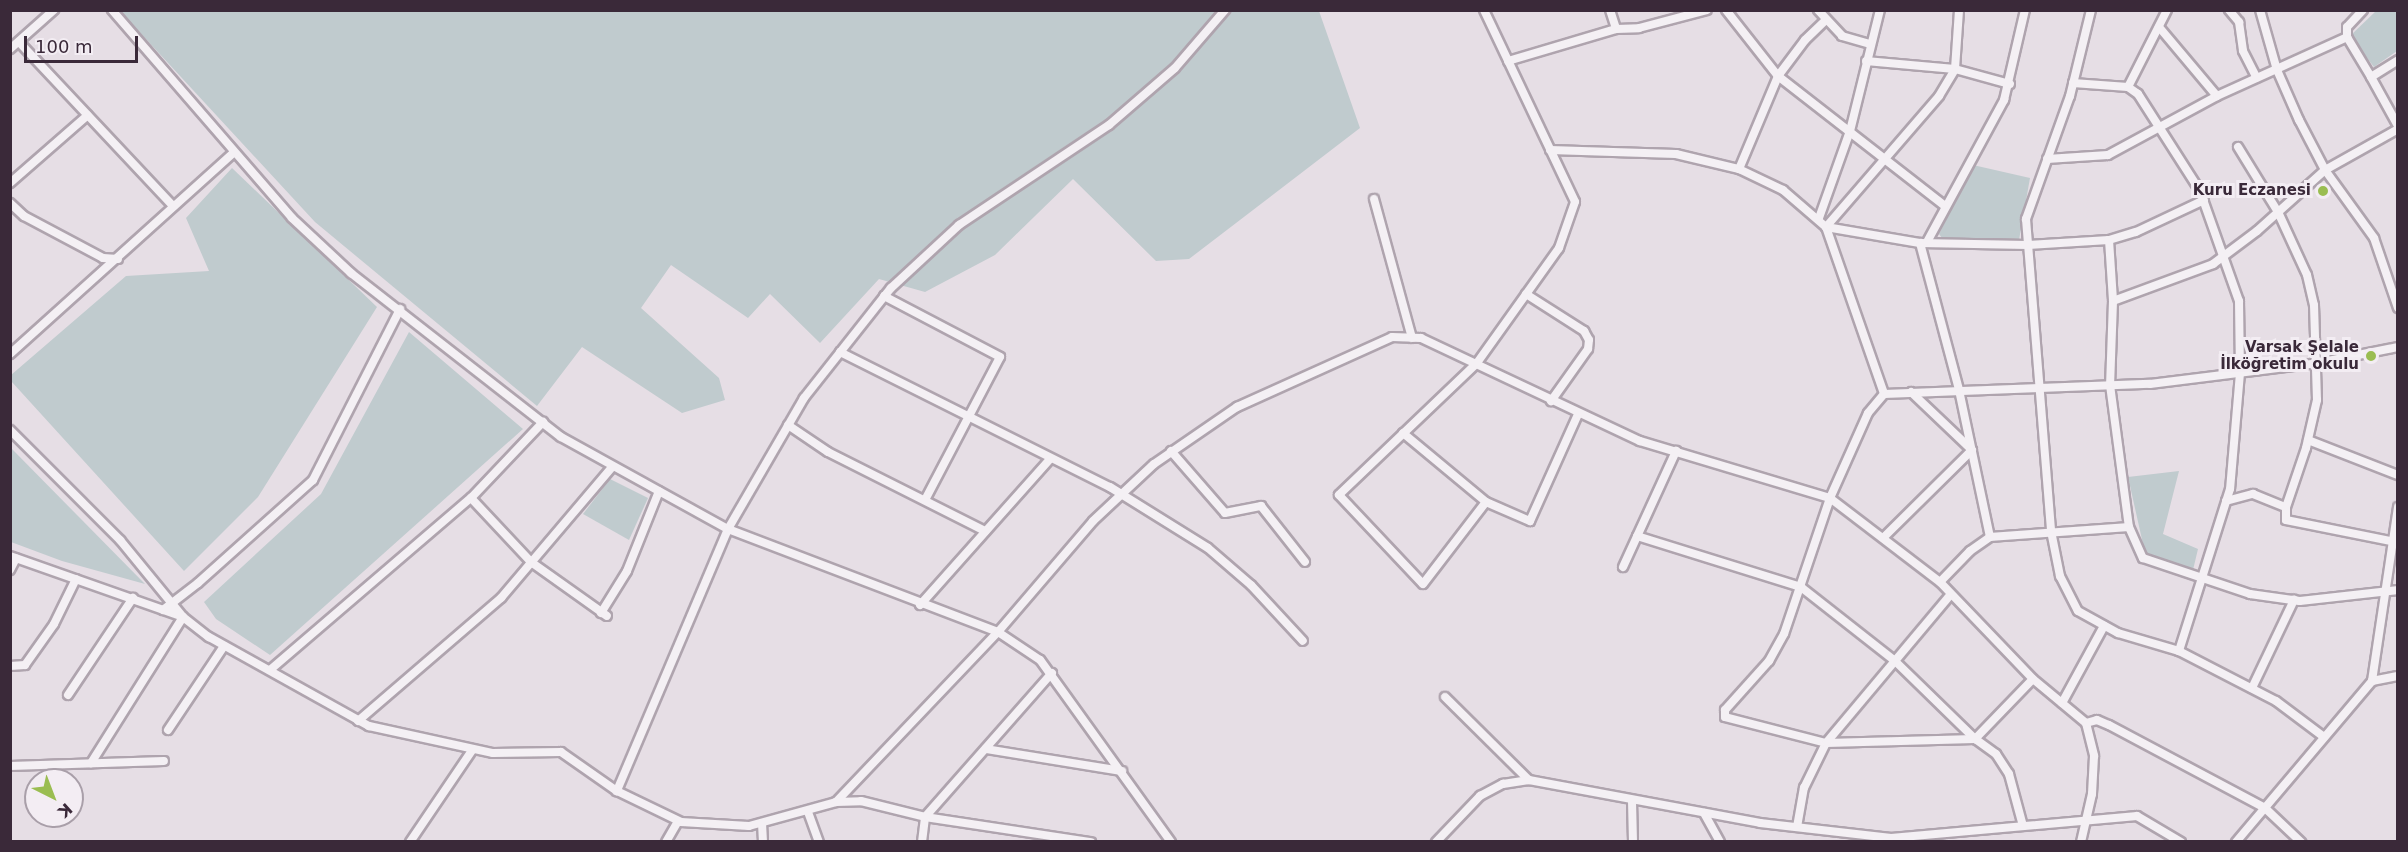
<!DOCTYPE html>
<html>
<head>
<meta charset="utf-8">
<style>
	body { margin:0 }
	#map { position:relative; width:2408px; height:852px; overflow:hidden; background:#e6dee5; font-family:"DejaVu Sans",sans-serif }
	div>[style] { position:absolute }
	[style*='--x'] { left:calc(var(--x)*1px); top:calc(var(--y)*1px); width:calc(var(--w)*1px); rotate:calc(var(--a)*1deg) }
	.green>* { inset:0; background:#c0cbce }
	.roads { filter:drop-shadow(2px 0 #afa4ae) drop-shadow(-2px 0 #afa4ae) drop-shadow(0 2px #afa4ae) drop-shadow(0 -2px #afa4ae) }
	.minor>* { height:8px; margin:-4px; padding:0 4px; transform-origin:4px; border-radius:4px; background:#f4f0f4 }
	.dots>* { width:16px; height:16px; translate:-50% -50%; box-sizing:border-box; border:3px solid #f3edf3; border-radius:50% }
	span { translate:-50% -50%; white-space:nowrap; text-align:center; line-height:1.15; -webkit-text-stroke:6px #f3edf3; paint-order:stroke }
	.poi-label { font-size:15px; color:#3a2939; font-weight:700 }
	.right { translate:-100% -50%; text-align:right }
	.frame { position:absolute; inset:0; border:12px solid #3a2939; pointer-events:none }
	.north { position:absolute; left:24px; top:768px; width:60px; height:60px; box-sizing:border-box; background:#f3edf3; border:2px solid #a99fa9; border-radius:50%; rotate:138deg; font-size:16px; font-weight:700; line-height:24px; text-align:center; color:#3a2939 }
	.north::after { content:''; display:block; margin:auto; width:21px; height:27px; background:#9abd51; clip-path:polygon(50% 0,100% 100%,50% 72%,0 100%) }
	.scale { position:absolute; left:24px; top:36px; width:114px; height:27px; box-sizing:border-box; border:3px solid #3a2939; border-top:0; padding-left:8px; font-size:18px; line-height:21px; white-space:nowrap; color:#3a2939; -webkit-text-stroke:4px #f3edf3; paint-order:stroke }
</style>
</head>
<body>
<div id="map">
	<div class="green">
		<div style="clip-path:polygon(120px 11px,1319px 11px,1360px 128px,1189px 259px,1156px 261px,1073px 179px,995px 255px,925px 292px,879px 279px,820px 343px,770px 294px,748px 318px,671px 265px,641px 308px,719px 378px,725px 400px,682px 413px,582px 347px,537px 406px,315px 222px)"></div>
		<div style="clip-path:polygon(2376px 11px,2397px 11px,2397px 51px,2374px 67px,2350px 36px)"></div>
		<div style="clip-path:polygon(1973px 165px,2030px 178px,2019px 240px,1942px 238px,1939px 234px)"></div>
		<div style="clip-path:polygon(232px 168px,377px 307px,258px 497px,184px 571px,11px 381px,11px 375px,126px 276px,209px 271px,186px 218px)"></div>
		<div style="clip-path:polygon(409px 332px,523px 429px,270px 655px,216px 619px,204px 602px,321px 494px)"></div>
		<div style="clip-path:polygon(10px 448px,11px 448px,145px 584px,62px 561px,11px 542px)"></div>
		<div style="clip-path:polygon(2179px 471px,2163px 534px,2198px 549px,2193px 570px,2145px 553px,2128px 477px)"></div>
		<div style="clip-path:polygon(610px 479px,648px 498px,629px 540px,583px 514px)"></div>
	</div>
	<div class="roads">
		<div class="minor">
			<div style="--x:112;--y:10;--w:275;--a:49.1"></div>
			<div style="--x:292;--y:218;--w:81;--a:43"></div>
			<div style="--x:351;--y:273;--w:266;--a:38"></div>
			<div style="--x:561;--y:437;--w:191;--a:28.9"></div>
			<div style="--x:728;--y:529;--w:285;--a:113"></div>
			<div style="--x:1484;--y:10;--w:212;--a:64.6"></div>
			<div style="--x:1575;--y:202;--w:49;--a:109.2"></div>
			<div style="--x:1559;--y:248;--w:141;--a:125.5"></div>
			<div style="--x:1477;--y:363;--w:191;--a:136.3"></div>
			<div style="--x:1339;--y:495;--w:122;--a:46.7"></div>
			<div style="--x:1423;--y:584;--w:103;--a:-52.5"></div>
			<div style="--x:1610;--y:10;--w:20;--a:72"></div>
			<div style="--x:1726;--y:10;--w:84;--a:51.8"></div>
			<div style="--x:1778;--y:76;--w:212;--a:37.9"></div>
			<div style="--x:1818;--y:10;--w:35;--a:47"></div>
			<div style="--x:1842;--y:36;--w:29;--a:16"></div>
			<div style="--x:2091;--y:10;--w:89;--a:103.7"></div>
			<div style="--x:2070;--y:96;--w:131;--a:109.7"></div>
			<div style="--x:2026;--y:219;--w:313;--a:85.4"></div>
			<div style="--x:2051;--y:531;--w:46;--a:78.7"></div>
			<div style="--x:2060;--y:576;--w:39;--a:63"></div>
			<div style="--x:2078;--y:611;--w:46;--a:28.8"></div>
			<div style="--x:2118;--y:633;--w:64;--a:16.4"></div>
			<div style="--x:2229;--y:10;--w:16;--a:50"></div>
			<div style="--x:2239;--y:22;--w:29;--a:82"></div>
			<div style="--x:2243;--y:51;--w:30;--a:63"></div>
			<div style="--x:2260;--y:10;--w:62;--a:74.2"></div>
			<div style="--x:2277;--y:70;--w:55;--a:66.3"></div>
			<div style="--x:2299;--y:120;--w:56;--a:62.5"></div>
			<div style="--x:2325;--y:170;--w:84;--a:54.2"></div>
			<div style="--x:2374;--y:238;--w:74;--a:71.1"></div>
			<div style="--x:2363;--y:10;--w:23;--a:133"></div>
			<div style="--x:2347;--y:27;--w:10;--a:90"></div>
			<div style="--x:2347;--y:37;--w:47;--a:59"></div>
			<div style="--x:2371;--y:77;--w:32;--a:-32"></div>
			<div style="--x:2159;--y:27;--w:90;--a:50"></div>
			<div style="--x:19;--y:42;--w:225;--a:46.8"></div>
			<div style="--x:10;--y:49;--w:59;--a:-41.6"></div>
			<div style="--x:1508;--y:61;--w:113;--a:-16.5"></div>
			<div style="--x:1616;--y:29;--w:23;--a:-2"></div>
			<div style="--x:1639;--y:28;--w:70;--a:-14.8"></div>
			<div style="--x:1866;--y:61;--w:89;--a:5.1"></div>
			<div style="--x:1955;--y:69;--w:57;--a:15.3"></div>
			<div style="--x:2371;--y:77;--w:56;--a:61.1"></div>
			<div style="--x:2073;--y:83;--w:55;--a:4.2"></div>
			<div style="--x:2128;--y:87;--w:12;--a:35"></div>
			<div style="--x:2138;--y:94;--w:115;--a:57.4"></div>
			<div style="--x:2200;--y:191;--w:117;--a:70.5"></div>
			<div style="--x:2239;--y:301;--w:72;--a:89.2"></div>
			<div style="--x:2240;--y:373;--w:116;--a:94.9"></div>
			<div style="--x:2230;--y:489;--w:170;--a:107.5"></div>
			<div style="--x:2179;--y:651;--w:109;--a:27.3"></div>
			<div style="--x:2276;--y:701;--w:60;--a:36.9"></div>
			<div style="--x:2128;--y:87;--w:86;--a:-63.1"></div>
			<div style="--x:2238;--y:147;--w:76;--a:58.4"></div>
			<div style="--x:2278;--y:212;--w:69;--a:65.3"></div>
			<div style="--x:2307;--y:275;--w:31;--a:77"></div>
			<div style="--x:2314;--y:305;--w:95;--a:88.2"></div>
			<div style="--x:2317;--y:400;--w:49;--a:102.9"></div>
			<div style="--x:2306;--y:448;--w:62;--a:108.7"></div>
			<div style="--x:2286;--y:507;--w:13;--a:90"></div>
			<div style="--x:2286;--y:520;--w:106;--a:11.4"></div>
			<div style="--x:1550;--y:150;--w:126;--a:1.8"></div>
			<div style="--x:1676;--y:154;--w:65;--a:13.4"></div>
			<div style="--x:1739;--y:169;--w:49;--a:25.5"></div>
			<div style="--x:1783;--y:190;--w:57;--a:40.7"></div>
			<div style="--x:1826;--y:227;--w:177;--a:70.8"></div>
			<div style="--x:2047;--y:159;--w:61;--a:-3.8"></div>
			<div style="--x:2108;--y:155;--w:124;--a:-28.4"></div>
			<div style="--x:2217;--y:96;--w:143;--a:-24.4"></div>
			<div style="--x:1739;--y:169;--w:101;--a:-67.2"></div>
			<div style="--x:1778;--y:76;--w:45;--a:-53.1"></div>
			<div style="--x:1805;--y:40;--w:28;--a:-44"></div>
			<div style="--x:10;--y:183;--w:103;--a:-41.1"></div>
			<div style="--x:1374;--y:199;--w:144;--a:74.7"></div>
			<div style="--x:10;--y:203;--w:19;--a:43"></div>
			<div style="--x:24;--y:216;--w:89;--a:28"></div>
			<div style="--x:103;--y:258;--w:15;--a:4"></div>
			<div style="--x:1819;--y:218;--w:92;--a:-70.4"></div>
			<div style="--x:1850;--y:131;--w:125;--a:-76.1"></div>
			<div style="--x:1826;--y:227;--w:95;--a:9.7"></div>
			<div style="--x:1920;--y:243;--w:108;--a:1.1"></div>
			<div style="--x:2028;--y:245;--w:81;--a:-3.5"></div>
			<div style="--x:2109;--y:240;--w:61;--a:86.2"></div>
			<div style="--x:2113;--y:301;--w:84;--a:92"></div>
			<div style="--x:2110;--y:385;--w:143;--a:82.4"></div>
			<div style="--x:2129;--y:527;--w:34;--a:66"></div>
			<div style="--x:2143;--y:558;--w:113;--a:18.6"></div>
			<div style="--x:2250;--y:594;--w:50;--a:8"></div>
			<div style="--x:2300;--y:601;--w:99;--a:-6.4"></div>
			<div style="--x:1826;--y:227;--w:173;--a:-49.2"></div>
			<div style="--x:1939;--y:96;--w:31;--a:-59"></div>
			<div style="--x:1955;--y:69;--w:59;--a:-86.1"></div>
			<div style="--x:2109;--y:240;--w:28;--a:-17"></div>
			<div style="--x:2136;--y:232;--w:75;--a:-25.2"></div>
			<div style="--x:1927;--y:242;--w:162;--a:-61.5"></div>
			<div style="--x:2004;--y:100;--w:92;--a:-76.9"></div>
			<div style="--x:1920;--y:243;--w:152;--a:75.1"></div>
			<div style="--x:1959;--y:390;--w:150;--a:78.1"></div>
			<div style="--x:1526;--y:294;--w:69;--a:32.5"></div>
			<div style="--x:1584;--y:331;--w:10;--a:61"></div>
			<div style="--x:1589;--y:340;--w:9;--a:96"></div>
			<div style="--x:1588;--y:349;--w:64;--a:125.4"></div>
			<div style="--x:884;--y:296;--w:131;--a:27.7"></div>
			<div style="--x:1000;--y:357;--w:161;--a:117.7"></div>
			<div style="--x:2113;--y:301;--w:107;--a:-20.3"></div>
			<div style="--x:2213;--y:264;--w:55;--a:-36.9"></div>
			<div style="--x:2257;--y:231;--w:91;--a:-41.9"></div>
			<div style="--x:2325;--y:170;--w:84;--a:-29.3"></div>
			<div style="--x:840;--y:352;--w:302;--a:26.6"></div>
			<div style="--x:1110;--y:487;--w:115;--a:31.9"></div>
			<div style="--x:1208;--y:548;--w:57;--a:40.7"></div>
			<div style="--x:1251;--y:585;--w:76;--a:47.1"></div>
			<div style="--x:10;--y:354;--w:300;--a:-42"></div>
			<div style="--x:788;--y:425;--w:48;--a:34"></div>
			<div style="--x:828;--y:452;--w:176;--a:26.7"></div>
			<div style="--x:10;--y:430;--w:156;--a:45"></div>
			<div style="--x:120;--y:540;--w:99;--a:50.7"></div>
			<div style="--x:183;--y:617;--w:173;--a:122.2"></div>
			<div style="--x:1403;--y:433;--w:108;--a:39.7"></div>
			<div style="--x:1486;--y:502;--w:48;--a:23.4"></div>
			<div style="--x:1530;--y:521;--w:117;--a:-65.8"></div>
			<div style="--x:2308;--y:440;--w:97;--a:21.3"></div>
			<div style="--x:1171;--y:451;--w:82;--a:48.9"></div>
			<div style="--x:1225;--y:513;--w:37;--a:-11"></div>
			<div style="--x:1261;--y:506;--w:71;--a:51.8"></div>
			<div style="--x:471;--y:498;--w:88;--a:46.8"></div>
			<div style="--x:531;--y:562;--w:93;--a:35.4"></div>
			<div style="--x:2226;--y:501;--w:28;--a:-15"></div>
			<div style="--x:2253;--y:494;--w:35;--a:22"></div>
			<div style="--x:1637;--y:536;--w:172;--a:17.3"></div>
			<div style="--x:1801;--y:587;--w:120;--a:38.2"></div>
			<div style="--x:1895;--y:661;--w:112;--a:44.3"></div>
			<div style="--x:1975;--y:739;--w:83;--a:-46"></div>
			<div style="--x:1883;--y:538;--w:125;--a:-44.7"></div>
			<div style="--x:1972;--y:450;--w:84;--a:-136.4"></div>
			<div style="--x:10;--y:556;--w:183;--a:19.4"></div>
			<div style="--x:183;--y:617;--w:33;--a:38"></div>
			<div style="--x:209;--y:637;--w:183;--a:29.1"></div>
			<div style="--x:369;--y:726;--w:127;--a:12.3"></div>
			<div style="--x:493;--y:753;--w:68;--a:-0.8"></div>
			<div style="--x:561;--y:752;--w:68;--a:34.9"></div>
			<div style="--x:617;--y:791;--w:71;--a:25.8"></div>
			<div style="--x:681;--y:822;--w:68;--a:3.4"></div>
			<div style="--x:749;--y:826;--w:90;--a:-15.4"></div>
			<div style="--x:836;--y:802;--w:25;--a:-2"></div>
			<div style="--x:861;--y:801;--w:66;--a:14"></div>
			<div style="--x:925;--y:817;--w:168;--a:8.6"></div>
			<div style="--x:1623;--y:567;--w:128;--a:-65.4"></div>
			<div style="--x:10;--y:570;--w:13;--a:-63"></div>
			<div style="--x:1940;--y:582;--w:43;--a:-45.9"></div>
			<div style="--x:1970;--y:551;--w:24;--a:-35"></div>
			<div style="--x:1990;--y:537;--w:139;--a:-4.1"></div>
			<div style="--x:920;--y:605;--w:195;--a:-48.3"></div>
			<div style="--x:163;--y:610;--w:44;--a:-37.6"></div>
			<div style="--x:198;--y:583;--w:154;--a:-41.8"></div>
			<div style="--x:313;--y:480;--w:192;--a:-63"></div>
			<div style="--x:601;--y:613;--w:49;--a:-58.2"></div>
			<div style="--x:627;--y:571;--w:86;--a:-68.2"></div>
			<div style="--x:10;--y:666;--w:15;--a:-4"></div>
			<div style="--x:25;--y:665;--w:50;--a:-54.7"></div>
			<div style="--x:54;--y:624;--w:50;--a:-63.9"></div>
			<div style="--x:270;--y:670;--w:265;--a:-40.6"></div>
			<div style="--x:471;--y:498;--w:105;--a:-46.5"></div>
			<div style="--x:2372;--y:681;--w:26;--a:-11"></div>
			<div style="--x:2252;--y:688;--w:98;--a:-64.5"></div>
			<div style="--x:68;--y:695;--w:117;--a:-56.2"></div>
			<div style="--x:1445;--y:697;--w:118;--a:44.7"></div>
			<div style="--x:2062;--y:703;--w:88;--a:-61.4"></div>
			<div style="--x:358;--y:721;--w:189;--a:-40.7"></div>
			<div style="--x:501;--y:598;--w:172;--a:-49.7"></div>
			<div style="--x:2086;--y:723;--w:11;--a:-15"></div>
			<div style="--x:2097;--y:720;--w:13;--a:23"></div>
			<div style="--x:2109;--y:725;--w:177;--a:28"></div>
			<div style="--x:2265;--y:808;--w:50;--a:43.4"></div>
			<div style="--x:168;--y:730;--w:101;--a:-56.3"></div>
			<div style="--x:986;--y:749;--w:138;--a:9.2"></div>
			<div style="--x:10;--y:766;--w:154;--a:-1.9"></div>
			<div style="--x:1632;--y:801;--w:41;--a:88.6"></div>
			<div style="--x:836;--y:802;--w:235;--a:-46.4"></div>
			<div style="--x:998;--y:632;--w:146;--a:-49.4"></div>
			<div style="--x:1093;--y:521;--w:83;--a:-43.1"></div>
			<div style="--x:1154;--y:464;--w:101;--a:-34.5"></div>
			<div style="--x:1237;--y:407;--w:170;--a:-24.3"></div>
			<div style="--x:1392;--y:337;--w:29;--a:2"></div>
			<div style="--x:1421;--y:338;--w:242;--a:25.2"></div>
			<div style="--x:1640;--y:441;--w:198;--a:16.7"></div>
			<div style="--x:1830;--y:498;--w:138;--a:37.4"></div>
			<div style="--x:1940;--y:582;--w:134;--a:46.2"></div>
			<div style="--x:2033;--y:679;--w:69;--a:39.7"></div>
			<div style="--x:2086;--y:723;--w:34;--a:76"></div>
			<div style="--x:2094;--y:756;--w:38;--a:93"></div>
			<div style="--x:2092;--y:794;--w:49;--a:102.9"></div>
			<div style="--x:808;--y:812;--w:32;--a:70"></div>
			<div style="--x:1704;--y:813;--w:33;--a:61"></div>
			<div style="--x:762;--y:823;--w:19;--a:87"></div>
			<div style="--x:2023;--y:826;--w:54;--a:-105.1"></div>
			<div style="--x:2009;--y:774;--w:24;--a:-123"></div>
			<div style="--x:1996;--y:754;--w:26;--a:-144"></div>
			<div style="--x:1975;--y:739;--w:149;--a:178.5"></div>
			<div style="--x:1826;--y:743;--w:104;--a:-165.6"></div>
			<div style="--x:1725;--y:717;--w:7;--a:-90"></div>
			<div style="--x:1725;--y:710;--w:66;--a:-48.1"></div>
			<div style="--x:1769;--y:661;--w:31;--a:-61"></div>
			<div style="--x:1784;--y:634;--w:144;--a:-71.3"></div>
			<div style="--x:1830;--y:498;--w:93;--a:-65.9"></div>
			<div style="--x:1868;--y:413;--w:25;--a:-50"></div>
			<div style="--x:1884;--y:394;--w:266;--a:-2.2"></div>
			<div style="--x:2150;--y:384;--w:169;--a:-7.1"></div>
			<div style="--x:2318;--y:363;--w:82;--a:-11.3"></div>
			<div style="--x:1797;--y:827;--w:40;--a:-80"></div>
			<div style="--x:1804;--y:788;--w:50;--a:-63.9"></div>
			<div style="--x:1826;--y:743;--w:194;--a:-50"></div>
			<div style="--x:410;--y:842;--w:112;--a:-55.9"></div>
			<div style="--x:666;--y:842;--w:24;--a:-60"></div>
			<div style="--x:922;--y:842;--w:25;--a:-83"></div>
			<div style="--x:925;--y:817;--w:192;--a:-48.6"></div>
			<div style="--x:1171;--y:842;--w:224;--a:-125.7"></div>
			<div style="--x:1040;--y:660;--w:50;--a:-146.3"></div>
			<div style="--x:998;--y:632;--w:289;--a:-159.1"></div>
			<div style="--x:728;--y:529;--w:151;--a:-59.9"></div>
			<div style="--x:804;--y:398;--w:140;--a:-51.7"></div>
			<div style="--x:891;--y:288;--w:93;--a:-42.8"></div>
			<div style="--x:959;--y:225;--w:180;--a:-33.7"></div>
			<div style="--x:1109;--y:125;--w:87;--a:-40.8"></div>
			<div style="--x:1175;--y:68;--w:77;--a:-49.2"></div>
			<div style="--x:1436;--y:842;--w:64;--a:-46.3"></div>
			<div style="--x:1480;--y:796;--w:26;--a:-28"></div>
			<div style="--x:1503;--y:784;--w:26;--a:-9"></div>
			<div style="--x:1529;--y:780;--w:235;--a:10.5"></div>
			<div style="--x:1760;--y:823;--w:132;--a:6.5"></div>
			<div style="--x:1891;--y:838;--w:247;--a:-5.1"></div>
			<div style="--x:2137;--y:816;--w:51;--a:30.6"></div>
			<div style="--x:2236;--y:842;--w:211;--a:-49.8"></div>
			<div style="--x:2372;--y:681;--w:176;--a:-81.5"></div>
		</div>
	</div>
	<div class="dots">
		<div style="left:2323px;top:191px;background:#9abd51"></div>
		<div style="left:2371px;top:356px;background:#9abd51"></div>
	</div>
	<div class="poi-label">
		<span class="right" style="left:2311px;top:191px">Kuru Eczanesi</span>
		<span class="right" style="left:2359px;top:356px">Varsak Şelale<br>İlköğretim okulu</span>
	</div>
	<div class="frame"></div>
	<div class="north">K</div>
	<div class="scale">100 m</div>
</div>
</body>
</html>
